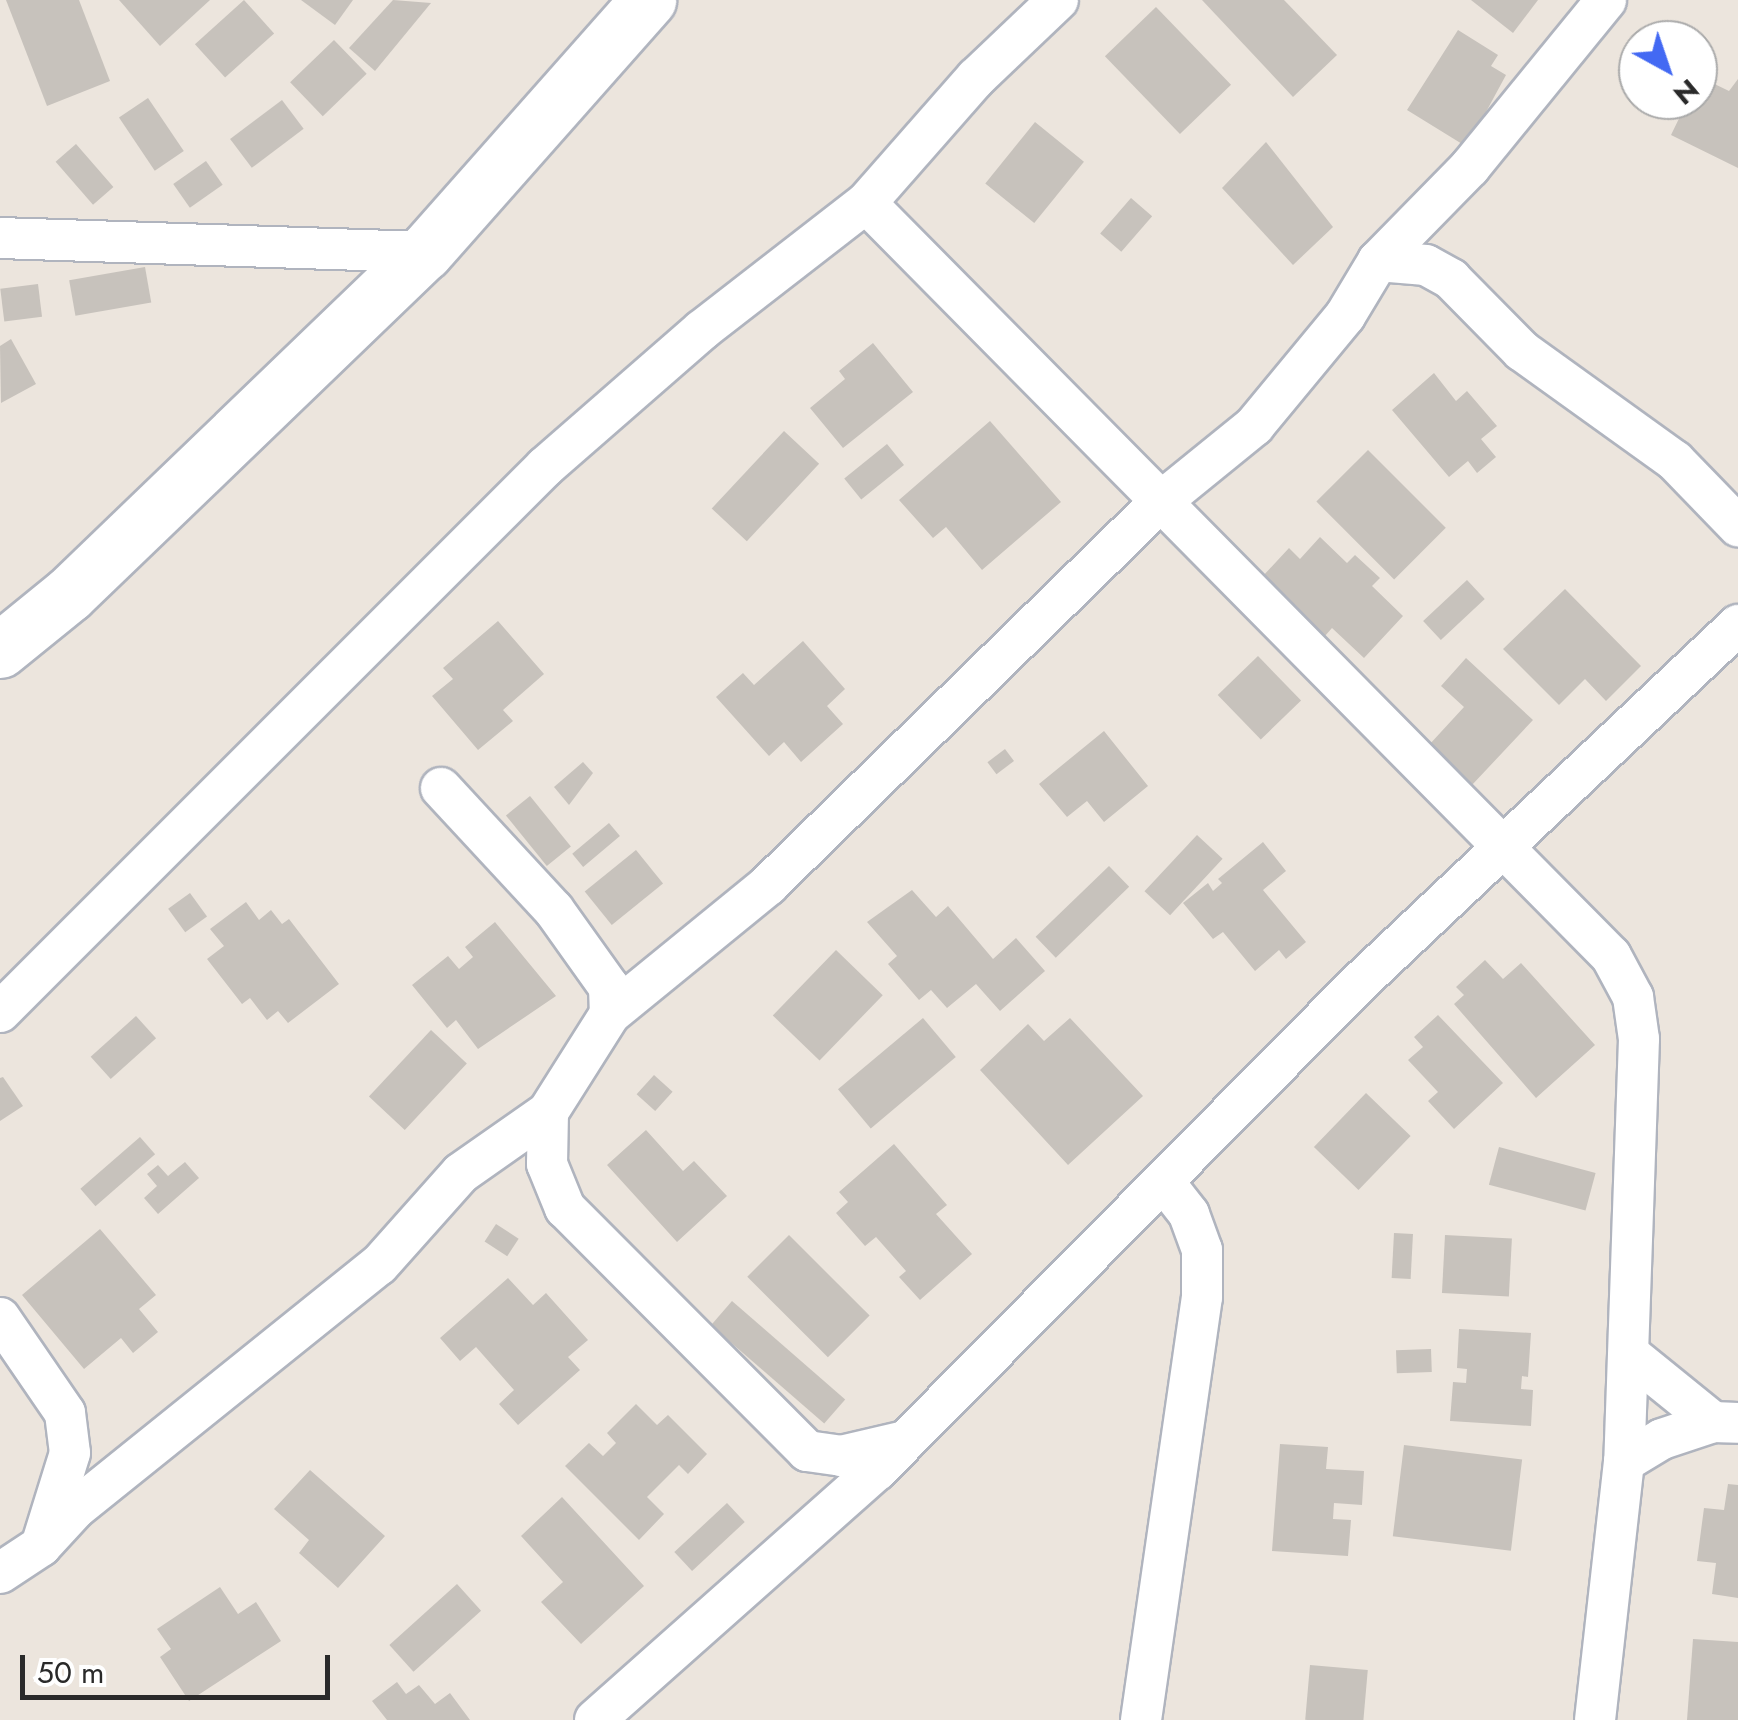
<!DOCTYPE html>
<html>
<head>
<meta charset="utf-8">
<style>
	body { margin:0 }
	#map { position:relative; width:1738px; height:1720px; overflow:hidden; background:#ece5dd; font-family:Jost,sans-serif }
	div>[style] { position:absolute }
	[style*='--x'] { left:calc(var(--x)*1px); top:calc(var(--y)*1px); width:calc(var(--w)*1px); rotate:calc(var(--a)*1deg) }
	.building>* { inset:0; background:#c7c2bc; transform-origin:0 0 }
	.roads { filter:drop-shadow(2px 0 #b0b4be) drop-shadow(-2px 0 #b0b4be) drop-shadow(0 2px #b0b4be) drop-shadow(0 -2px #b0b4be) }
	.minor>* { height:40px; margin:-20px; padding:0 20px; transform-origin:20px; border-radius:20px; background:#fff }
	.secondary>* { height:55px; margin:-27.5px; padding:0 27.5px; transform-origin:27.5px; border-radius:27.5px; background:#fff }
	span { translate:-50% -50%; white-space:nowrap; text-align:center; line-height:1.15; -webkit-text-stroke:8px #fff; paint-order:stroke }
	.north { position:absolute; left:1618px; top:20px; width:100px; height:100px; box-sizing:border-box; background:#fff; border:2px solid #aaa; border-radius:50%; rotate:140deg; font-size:28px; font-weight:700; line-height:40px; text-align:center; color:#2a2a2a }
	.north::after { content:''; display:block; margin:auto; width:35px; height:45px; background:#4369f3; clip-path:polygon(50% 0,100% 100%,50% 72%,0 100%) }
	.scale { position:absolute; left:20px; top:1655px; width:310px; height:45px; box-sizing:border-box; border:5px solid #2a2a2a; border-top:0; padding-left:12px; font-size:30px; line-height:35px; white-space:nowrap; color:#2a2a2a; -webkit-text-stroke:8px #fff; paint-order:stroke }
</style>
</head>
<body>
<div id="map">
	<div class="building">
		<div style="clip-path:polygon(6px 0,79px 0,110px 81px,47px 106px)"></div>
		<div style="clip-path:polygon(119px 0,210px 0,160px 46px)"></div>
		<div style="left:244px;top:0;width:45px;height:66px;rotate:48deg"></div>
		<div style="clip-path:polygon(301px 0,353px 0,335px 25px)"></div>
		<div style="clip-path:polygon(393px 0,431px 3px,375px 71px,349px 48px)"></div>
		<div style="clip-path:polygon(1202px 0,1284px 0,1337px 55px,1293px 97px)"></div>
		<div style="clip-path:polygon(1471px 0,1538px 0,1513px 33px)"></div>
		<div style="left:1156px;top:7px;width:108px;height:71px;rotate:46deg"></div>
		<div style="clip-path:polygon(1458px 30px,1498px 55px,1491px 66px,1506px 75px,1467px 147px,1407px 110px)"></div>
		<div style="left:334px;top:40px;width:47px;height:61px;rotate:46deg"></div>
		<div style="clip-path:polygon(1700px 77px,1729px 91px,1738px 79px,1738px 168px,1671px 135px,1688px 100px,1698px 100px)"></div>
		<div style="left:148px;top:98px;width:64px;height:35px;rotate:56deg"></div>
		<div style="left:282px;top:100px;width:36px;height:65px;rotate:53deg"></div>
		<div style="left:1035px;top:122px;width:63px;height:79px;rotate:39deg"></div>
		<div style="clip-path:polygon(1266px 142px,1333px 227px,1293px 265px,1222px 188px)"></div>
		<div style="left:76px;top:144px;width:57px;height:27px;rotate:49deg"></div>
		<div style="left:206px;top:161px;width:29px;height:40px;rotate:55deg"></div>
		<div style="left:1131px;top:198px;width:28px;height:47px;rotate:41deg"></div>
		<div style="left:145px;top:267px;width:36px;height:77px;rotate:80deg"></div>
		<div style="left:38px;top:284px;width:33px;height:38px;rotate:83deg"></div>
		<div style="clip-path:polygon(11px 339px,36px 384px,1px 403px,0 346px)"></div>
		<div style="clip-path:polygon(873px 343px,913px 392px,843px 448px,810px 408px,845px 379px,839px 371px)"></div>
		<div style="clip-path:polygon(1434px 373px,1456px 401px,1467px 391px,1497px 426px,1481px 439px,1496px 457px,1477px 473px,1468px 461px,1449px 477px,1392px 410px)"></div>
		<div style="clip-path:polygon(990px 421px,1061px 502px,982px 570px,946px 527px,933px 538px,899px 500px)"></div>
		<div style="left:784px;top:431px;width:48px;height:106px;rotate:43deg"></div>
		<div style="left:887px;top:444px;width:27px;height:55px;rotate:51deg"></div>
		<div style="left:1368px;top:450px;width:110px;height:73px;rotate:45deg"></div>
		<div style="clip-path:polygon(1320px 537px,1347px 563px,1355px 555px,1380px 578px,1372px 586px,1403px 616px,1364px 658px,1332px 628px,1317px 645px,1262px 577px,1289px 548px,1300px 559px)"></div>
		<div style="left:1467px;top:580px;width:26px;height:60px;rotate:47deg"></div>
		<div style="clip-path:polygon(1565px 589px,1641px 666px,1606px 701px,1585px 679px,1559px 705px,1503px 649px)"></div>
		<div style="clip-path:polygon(498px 621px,544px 674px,503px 710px,513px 721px,478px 750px,432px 696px,453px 679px,443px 668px)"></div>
		<div style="clip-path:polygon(803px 641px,845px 689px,827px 706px,843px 724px,801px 762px,784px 742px,769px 756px,716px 697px,743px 673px,754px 685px)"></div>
		<div style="left:1258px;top:656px;width:62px;height:56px;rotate:46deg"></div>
		<div style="clip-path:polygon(1466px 658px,1533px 720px,1472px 785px,1429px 745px,1464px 707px,1441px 686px)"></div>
		<div style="clip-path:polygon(1104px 731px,1148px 786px,1104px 822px,1087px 801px,1067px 817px,1039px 784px)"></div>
		<div style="left:1005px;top:749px;width:15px;height:22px;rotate:53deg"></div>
		<div style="clip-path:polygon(583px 762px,593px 773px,569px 805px,554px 787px)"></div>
		<div style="left:530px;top:796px;width:65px;height:31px;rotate:51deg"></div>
		<div style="left:609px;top:823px;width:17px;height:48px;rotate:50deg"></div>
		<div style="left:1197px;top:835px;width:35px;height:77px;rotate:43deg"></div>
		<div style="clip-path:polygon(1263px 842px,1286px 871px,1263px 890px,1306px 942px,1286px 959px,1279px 950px,1255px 971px,1223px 932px,1213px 939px,1183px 903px,1208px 883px,1213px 891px,1222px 883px,1218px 879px)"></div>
		<div style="left:636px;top:850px;width:43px;height:66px;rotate:51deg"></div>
		<div style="left:1109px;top:866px;width:29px;height:102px;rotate:46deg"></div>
		<div style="clip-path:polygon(912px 890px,936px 917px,948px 906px,993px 959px,1016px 938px,1045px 971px,1000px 1011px,976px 984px,947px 1008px,931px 990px,919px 1000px,888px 964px,897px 956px,867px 922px)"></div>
		<div style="left:190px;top:893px;width:29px;height:27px;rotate:54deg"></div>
		<div style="clip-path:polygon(246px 902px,259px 920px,271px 910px,282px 924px,289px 919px,339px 984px,288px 1023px,278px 1011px,267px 1020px,250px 998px,242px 1004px,207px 959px,224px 946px,210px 929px)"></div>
		<div style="clip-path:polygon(495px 922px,556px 996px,478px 1049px,456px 1020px,447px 1028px,412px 985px,448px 956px,459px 969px,473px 957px,465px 947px)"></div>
		<div style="left:836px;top:950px;width:65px;height:91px;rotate:44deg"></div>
		<div style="clip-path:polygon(1485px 960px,1503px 979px,1521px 963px,1595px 1045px,1536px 1098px,1454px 1004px,1464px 995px,1456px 987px)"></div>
		<div style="clip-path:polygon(1438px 1015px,1503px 1083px,1454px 1129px,1428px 1101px,1438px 1092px,1408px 1060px,1423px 1047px,1414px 1037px)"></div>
		<div style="left:136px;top:1016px;width:30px;height:61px;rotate:48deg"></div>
		<div style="left:923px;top:1018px;width:51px;height:111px;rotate:50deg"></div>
		<div style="clip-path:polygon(1070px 1018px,1143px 1096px,1068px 1165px,980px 1070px,1028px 1024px,1044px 1041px)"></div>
		<div style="left:431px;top:1030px;width:49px;height:91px;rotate:43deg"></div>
		<div style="left:654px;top:1075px;width:25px;height:26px;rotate:42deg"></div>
		<div style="clip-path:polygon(3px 1077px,23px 1106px,0 1121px,0 1078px)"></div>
		<div style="left:1366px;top:1093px;width:62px;height:75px;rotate:44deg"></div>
		<div style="clip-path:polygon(646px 1130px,683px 1171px,694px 1161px,727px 1196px,677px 1242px,607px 1165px)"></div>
		<div style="left:140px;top:1137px;width:23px;height:79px;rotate:49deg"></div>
		<div style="clip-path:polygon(894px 1144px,947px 1205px,936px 1214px,972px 1254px,920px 1300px,899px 1277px,906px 1271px,876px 1237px,865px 1246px,836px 1213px,848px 1202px,839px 1192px)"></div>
		<div style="left:1499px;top:1147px;width:100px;height:39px;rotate:15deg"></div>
		<div style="clip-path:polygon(185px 1162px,199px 1178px,158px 1214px,144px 1198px,157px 1186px,147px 1174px,158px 1165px,168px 1176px)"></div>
		<div style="left:496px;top:1224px;width:27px;height:21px;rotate:33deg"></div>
		<div style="clip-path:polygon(100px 1229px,156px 1295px,139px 1309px,158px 1332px,133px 1353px,121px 1338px,84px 1369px,22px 1295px)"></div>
		<div style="left:1394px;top:1233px;width:19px;height:45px;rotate:3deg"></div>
		<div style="left:789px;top:1235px;width:114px;height:59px;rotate:45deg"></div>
		<div style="left:1445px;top:1235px;width:67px;height:58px;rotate:3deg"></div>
		<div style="clip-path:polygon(508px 1278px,533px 1305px,546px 1293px,588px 1340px,568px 1357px,580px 1370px,518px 1425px,499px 1404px,514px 1390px,476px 1347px,460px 1361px,440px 1338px)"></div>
		<div style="left:732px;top:1301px;width:150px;height:32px;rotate:41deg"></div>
		<div style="clip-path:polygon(1459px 1329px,1531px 1333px,1528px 1377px,1522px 1376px,1521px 1389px,1533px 1390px,1531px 1426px,1450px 1421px,1453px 1382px,1466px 1383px,1467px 1369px,1457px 1368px)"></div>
		<div style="left:1431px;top:1349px;width:23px;height:35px;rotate:88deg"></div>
		<div style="clip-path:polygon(636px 1404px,657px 1425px,668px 1415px,707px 1454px,688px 1474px,679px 1465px,647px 1497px,664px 1514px,639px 1540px,565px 1466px,589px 1443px,603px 1456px,616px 1443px,607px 1433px)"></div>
		<div style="clip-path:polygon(1280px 1444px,1328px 1447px,1326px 1469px,1364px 1471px,1362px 1505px,1334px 1503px,1333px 1519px,1351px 1520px,1348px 1556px,1272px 1551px)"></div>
		<div style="left:1404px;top:1445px;width:119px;height:92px;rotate:7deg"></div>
		<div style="clip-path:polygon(310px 1470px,385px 1536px,338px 1588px,299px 1553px,309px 1540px,274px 1509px)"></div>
		<div style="clip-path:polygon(1728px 1484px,1738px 1485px,1738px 1598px,1712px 1594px,1716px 1563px,1697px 1561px,1704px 1508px,1724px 1510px)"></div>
		<div style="clip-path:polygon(562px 1497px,644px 1586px,581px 1644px,541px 1602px,563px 1582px,521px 1536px)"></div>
		<div style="left:727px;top:1503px;width:26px;height:72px;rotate:47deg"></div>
		<div style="left:457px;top:1584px;width:36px;height:91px;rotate:48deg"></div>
		<div style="clip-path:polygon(220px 1587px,238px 1614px,256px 1602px,281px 1641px,189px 1701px,160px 1657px,171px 1649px,157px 1629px)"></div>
		<div style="clip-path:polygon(1693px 1639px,1738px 1642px,1738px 1720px,1687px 1720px)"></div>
		<div style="left:1310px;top:1665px;width:58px;height:55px;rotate:5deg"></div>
		<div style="clip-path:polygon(397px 1682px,406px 1694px,419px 1685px,435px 1704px,450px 1693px,470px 1720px,387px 1720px,372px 1701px)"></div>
	</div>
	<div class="roads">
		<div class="minor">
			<div style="--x:866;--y:203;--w:1059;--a:45.31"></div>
			<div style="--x:1611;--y:956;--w:47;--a:61.8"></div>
			<div style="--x:1633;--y:997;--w:42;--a:81.9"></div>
			<div style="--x:1639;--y:1039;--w:423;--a:92"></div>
			<div style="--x:0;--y:238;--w:425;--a:1.9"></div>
			<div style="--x:1378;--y:261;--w:132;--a:-45.6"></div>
			<div style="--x:1470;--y:167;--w:215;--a:-50.8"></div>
			<div style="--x:441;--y:788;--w:166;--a:47.2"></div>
			<div style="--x:554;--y:910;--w:95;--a:54.5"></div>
			<div style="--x:609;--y:987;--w:27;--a:88"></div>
			<div style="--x:610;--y:1014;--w:116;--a:122.3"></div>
			<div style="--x:548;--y:1112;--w:52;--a:91.1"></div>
			<div style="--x:547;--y:1164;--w:48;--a:67.8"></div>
			<div style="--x:565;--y:1208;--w:343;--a:45.1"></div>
			<div style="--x:807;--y:1451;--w:34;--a:8"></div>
			<div style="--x:841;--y:1456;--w:66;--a:-13.2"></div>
			<div style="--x:0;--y:1012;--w:771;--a:-45"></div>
			<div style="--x:545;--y:467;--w:208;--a:-41.1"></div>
			<div style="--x:702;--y:330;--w:207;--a:-37.8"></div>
			<div style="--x:866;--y:203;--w:167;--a:-48.7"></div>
			<div style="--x:976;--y:78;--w:113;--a:-43.6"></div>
			<div style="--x:610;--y:1014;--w:204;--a:-39.2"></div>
			<div style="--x:768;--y:885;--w:545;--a:-44.33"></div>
			<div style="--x:1158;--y:504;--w:124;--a:-39.1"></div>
			<div style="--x:1254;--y:426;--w:143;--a:-50.4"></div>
			<div style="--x:1345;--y:316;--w:64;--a:-59"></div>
			<div style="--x:1378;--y:261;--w:48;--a:4.8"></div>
			<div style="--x:1426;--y:265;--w:29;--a:29"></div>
			<div style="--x:1451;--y:279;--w:101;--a:45.4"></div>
			<div style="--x:1522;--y:351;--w:188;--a:35.7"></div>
			<div style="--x:1675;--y:461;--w:91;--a:45.9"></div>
			<div style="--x:0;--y:1318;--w:115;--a:55.6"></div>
			<div style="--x:65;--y:1413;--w:40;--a:82.9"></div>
			<div style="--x:70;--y:1453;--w:97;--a:107.3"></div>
			<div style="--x:41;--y:1546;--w:49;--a:146.6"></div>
			<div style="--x:1629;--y:1354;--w:108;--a:39"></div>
			<div style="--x:41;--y:1546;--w:50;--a:-47.4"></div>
			<div style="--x:75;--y:1509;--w:390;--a:-38.8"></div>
			<div style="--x:379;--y:1265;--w:123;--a:-48.3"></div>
			<div style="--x:461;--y:1173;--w:106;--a:-35"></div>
			<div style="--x:595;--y:1720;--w:377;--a:-41.6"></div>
			<div style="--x:877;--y:1470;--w:687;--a:-45.3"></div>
			<div style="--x:1360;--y:982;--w:520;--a:-43.36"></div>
			<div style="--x:1141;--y:1720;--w:427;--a:-81.8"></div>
			<div style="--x:1202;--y:1297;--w:47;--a:-90"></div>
			<div style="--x:1202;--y:1250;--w:38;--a:-110"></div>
			<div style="--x:1189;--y:1214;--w:41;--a:-128"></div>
			<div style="--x:1595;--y:1720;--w:260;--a:-83.6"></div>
			<div style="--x:1624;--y:1462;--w:44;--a:-31.2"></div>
			<div style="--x:1662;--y:1439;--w:54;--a:-18.4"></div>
			<div style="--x:1713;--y:1422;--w:25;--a:2"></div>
		</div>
		<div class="secondary">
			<div style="--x:0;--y:650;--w:89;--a:-39.1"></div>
			<div style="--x:69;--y:594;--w:494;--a:-43.9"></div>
			<div style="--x:425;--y:252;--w:337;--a:-48.5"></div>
		</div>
	</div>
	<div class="north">N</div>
	<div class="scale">50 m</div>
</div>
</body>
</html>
